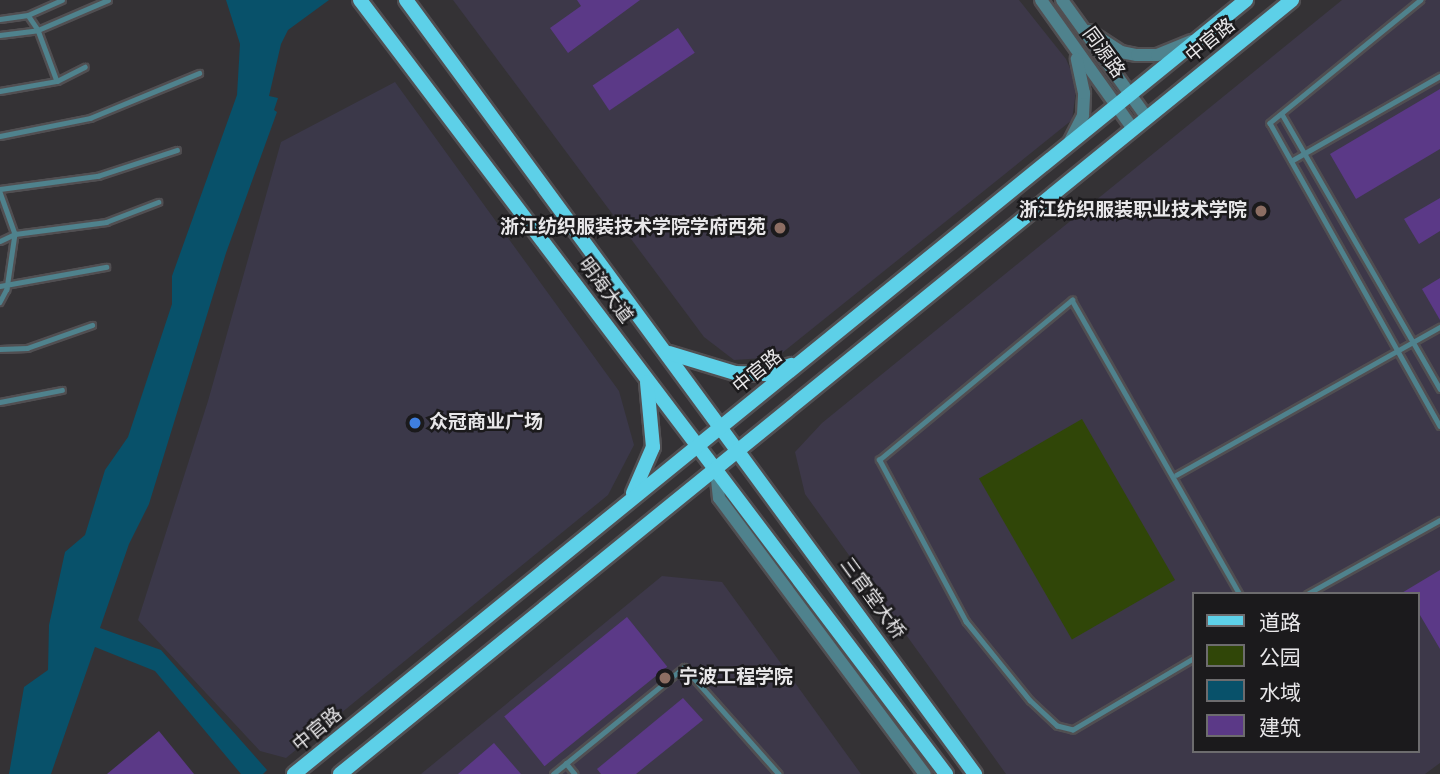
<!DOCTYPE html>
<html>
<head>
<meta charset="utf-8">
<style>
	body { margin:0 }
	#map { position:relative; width:1440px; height:774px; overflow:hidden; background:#343235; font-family:"Varela Round","Noto Sans SC",sans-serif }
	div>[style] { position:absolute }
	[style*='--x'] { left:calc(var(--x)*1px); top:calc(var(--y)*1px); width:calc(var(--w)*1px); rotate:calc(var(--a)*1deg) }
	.commercial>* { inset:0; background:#3b3849 }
	.education>* { inset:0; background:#3d3849 }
	.green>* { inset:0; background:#304608; transform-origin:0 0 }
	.water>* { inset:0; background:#08516a }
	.building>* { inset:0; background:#5b3987; transform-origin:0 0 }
	.roads { filter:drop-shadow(2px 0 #514f52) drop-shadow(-2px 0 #514f52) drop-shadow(0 2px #514f52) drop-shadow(0 -2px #514f52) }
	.service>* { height:4.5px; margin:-2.25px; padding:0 2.25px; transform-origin:2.25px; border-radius:2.25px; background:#4f828d }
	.tertiary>* { height:12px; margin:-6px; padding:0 6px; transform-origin:6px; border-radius:6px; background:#4f828d }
	.primary>* { height:14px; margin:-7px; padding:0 7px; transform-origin:7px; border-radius:7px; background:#5dd0e8 }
	.dots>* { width:19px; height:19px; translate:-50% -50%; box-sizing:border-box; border:4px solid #1b1a1c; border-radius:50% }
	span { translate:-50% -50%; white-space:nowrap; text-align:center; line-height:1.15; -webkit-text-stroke:5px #1b1a1c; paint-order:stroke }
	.street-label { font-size:19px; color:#e8e7e9 }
	.poi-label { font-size:19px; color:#e8e7e9; font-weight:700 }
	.right { translate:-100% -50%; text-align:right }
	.left { translate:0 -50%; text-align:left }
	.legend { position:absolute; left:1192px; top:592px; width:228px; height:161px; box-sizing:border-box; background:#1b1a1c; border:2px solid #6d6c6e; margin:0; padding:9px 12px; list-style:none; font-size:21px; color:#e8e7e9 }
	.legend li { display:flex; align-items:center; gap:14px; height:35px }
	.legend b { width:35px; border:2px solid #6d6c6e }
</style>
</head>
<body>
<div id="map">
	<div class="commercial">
		<div style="clip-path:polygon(395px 82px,619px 391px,634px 445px,608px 495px,286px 758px,260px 751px,138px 620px,208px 401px,281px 142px)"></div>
	</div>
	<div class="education">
		<div style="clip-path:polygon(453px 0,1019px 0,1066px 59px,1077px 84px,1072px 120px,777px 357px,734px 360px,704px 337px)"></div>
		<div style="clip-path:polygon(evenodd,1342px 0,1440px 0,1440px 763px,1425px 774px,1006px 774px,805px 494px,795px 452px,822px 423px,1342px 0,1193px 594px,1417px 594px,1417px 751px,1193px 751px,1193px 594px)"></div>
		<div style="clip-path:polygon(662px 576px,722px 582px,861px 774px,421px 774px)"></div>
	</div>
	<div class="green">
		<div style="left:1082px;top:419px;width:186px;height:119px;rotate:60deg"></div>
	</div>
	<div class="water">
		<div style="clip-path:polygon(226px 0,329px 0,288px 30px,281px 44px,269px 96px,278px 98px,274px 110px,277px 112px,226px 253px,149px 504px,129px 544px,100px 628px,161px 650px,267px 770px,263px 774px,241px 774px,155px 671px,95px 647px,51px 774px,9px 774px,24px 687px,48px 670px,49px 625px,65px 552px,85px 535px,105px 470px,128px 437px,172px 304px,172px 276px,237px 95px,240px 44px)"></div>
	</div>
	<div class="building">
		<div style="clip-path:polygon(577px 0,640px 0,568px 53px,550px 28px,581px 6px)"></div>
		<div style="left:678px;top:28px;width:30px;height:103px;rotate:56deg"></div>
		<div style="clip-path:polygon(1440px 89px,1440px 149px,1356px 199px,1330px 154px)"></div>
		<div style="clip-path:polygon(1440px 198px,1440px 231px,1419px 244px,1404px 219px)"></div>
		<div style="clip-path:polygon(1440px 278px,1440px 320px,1422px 289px)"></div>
		<div style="clip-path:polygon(1440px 570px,1440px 649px,1417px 610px,1417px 594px,1400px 594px)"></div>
		<div style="left:627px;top:617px;width:64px;height:158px;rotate:51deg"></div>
		<div style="clip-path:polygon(683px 698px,703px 720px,636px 774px,601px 774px,597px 769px)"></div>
		<div style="clip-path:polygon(159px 731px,194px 774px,107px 774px)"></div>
		<div style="clip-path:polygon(494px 743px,521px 774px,458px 774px)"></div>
	</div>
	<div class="roads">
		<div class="service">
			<div style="--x:1421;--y:0;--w:195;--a:140.8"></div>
			<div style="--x:1270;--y:123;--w:347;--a:60.7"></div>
			<div style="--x:28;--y:15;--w:18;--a:56"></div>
			<div style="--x:38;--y:30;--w:76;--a:-23.2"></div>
			<div style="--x:0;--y:19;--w:28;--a:-8"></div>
			<div style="--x:28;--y:15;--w:37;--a:-24"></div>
			<div style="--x:0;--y:35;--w:38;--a:-7"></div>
			<div style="--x:38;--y:30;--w:54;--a:69.6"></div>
			<div style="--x:0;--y:91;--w:58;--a:-10"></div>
			<div style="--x:57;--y:81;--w:31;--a:-27"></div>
			<div style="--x:1282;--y:114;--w:317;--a:60.1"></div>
			<div style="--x:0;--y:136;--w:92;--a:-11.3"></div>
			<div style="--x:90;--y:118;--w:118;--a:-22.4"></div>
			<div style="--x:1291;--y:161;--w:172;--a:-29.7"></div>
			<div style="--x:0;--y:189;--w:99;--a:-7.6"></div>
			<div style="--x:98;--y:176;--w:83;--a:-18.2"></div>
			<div style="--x:0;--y:192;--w:45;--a:70.3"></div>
			<div style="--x:15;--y:234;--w:56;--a:98.3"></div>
			<div style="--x:7;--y:289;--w:15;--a:118"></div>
			<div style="--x:0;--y:241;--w:17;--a:-25"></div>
			<div style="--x:15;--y:234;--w:92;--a:-7.5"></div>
			<div style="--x:106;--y:222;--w:56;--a:-21"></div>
			<div style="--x:0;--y:286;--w:108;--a:-10.2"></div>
			<div style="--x:0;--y:349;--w:27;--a:-2"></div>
			<div style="--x:27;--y:348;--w:69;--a:-19.5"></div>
			<div style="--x:0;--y:402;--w:63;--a:-11"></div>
			<div style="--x:1176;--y:475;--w:303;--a:-29.3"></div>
			<div style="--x:1307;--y:594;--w:152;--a:-29.1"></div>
			<div style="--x:1193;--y:659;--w:139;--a:149.4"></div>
			<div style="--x:1073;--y:730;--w:16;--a:-166"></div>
			<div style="--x:1057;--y:726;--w:37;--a:-137"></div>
			<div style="--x:1030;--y:701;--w:102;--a:-129"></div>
			<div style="--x:966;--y:622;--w:184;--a:-118.2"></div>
			<div style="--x:879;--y:460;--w:251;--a:-39.7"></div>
			<div style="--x:1072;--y:300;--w:339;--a:60.3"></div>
			<div style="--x:566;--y:763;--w:14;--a:51"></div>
			<div style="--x:553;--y:774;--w:169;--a:-39.2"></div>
			<div style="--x:684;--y:667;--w:143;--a:48.4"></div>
		</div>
		<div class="tertiary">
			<div style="--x:1041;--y:0;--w:158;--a:54.5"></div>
			<div style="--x:1062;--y:0;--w:145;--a:54.2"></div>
			<div style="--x:1089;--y:31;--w:38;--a:33"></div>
			<div style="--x:1121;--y:52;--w:16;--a:11"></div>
			<div style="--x:1137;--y:55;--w:20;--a:0"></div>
			<div style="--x:1157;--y:55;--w:37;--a:-22"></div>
			<div style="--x:1070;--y:141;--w:29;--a:-63"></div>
			<div style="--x:1083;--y:115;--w:22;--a:-87"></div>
			<div style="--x:1084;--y:93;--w:35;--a:-102"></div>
			<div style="--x:716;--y:470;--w:28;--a:84"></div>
			<div style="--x:719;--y:498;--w:344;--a:53.3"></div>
		</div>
		<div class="primary">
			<div style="--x:360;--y:0;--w:971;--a:52.87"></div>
			<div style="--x:406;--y:0;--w:961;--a:53.68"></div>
			<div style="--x:669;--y:353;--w:69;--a:16.9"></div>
			<div style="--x:735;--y:373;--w:30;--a:2"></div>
			<div style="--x:765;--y:374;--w:28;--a:-19"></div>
			<div style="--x:633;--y:493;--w:50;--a:-66.5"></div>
			<div style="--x:653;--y:447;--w:65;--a:-95.3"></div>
			<div style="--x:294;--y:774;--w:1227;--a:-39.11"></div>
			<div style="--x:340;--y:774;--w:1227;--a:-39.11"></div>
		</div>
	</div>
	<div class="dots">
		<div style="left:1261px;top:211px;background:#8d6e63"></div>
		<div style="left:780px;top:228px;background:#8d6e63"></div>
		<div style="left:415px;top:423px;background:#3f7fe0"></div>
		<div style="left:665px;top:678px;background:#8d6e63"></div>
	</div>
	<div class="street-label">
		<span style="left:1211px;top:41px;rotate:-39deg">中官路</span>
		<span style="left:1103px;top:53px;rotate:54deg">同源路</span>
		<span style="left:605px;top:291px;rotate:53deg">明海大道</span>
		<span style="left:758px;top:372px;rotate:-39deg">中官路</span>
		<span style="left:872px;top:599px;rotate:54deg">三官堂大桥</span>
		<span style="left:318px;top:730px;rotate:-39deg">中官路</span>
	</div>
	<div class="poi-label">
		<span class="right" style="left:1247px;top:211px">浙江纺织服装职业技术学院</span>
		<span class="right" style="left:766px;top:228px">浙江纺织服装技术学院学府西苑</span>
		<span class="left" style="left:429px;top:423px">众冠商业广场</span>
		<span class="left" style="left:679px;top:678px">宁波工程学院</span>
	</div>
	<ul class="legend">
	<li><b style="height:9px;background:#5dd0e8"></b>道路</li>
	<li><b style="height:19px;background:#304608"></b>公园</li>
	<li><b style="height:19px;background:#08516a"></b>水域</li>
	<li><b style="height:19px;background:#5b3987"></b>建筑</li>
	</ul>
</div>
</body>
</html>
